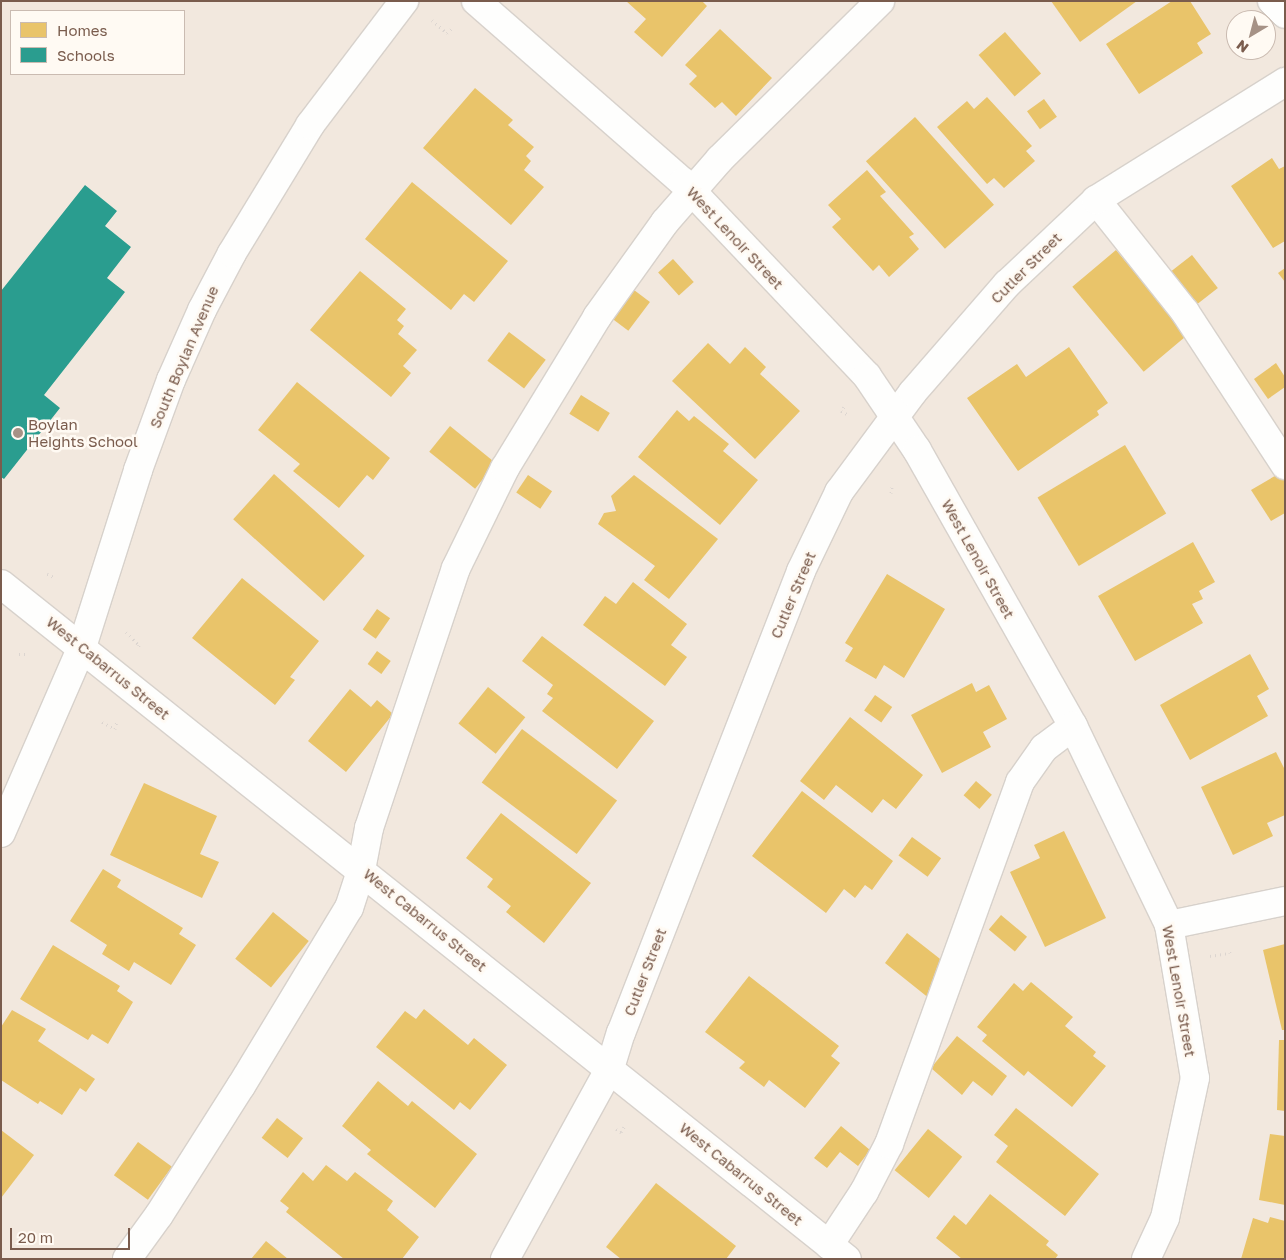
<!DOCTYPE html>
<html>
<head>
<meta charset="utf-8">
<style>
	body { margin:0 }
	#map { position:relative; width:1286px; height:1260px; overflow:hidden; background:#f9f5f0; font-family:"Golos Text",sans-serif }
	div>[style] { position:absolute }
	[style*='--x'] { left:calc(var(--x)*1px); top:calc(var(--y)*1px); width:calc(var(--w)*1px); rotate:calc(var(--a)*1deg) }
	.residential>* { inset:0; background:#f2e8de }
	.homes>* { inset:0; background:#e9c46a; transform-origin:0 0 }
	.schools>* { inset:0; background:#2a9d8f }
	.path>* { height:3px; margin-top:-1.5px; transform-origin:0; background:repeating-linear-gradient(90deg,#dcd5d0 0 1px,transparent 0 5px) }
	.roads { filter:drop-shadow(1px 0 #d7d1cb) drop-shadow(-1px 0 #d7d1cb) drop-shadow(0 1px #d7d1cb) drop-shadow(0 -1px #d7d1cb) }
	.minor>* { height:28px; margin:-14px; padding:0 14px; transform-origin:14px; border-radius:14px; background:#fefefd }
	.dots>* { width:14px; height:14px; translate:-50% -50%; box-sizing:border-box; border:2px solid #fffaf3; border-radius:50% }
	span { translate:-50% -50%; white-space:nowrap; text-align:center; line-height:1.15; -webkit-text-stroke:5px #fffaf3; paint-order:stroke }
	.street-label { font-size:15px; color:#7a5c4d }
	.poi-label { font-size:15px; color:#7a5c4d }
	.left { translate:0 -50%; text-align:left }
	.frame { position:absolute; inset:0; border:2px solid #7a5c4d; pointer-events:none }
	.legend { position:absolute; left:10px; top:10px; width:175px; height:65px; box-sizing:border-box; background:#fffaf3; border:1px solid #cabbb1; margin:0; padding:6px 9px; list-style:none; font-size:15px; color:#7a5c4d }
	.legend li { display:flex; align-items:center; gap:10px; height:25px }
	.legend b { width:25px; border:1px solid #cabbb1 }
	.north { position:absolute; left:1226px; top:10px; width:50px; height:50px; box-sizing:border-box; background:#fffaf3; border:1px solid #cabbb1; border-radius:50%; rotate:217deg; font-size:14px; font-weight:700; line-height:20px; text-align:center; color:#7a5c4d }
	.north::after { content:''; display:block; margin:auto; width:18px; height:22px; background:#a69286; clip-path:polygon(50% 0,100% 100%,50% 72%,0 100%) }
	.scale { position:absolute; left:10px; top:1228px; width:120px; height:22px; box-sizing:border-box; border:2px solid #7a5c4d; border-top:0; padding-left:6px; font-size:15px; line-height:18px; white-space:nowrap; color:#7a5c4d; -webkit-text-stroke:4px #fffaf3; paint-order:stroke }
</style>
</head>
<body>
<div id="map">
	<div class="residential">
		<div style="clip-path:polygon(evenodd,1px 1px,1285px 1px,1285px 1259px,1px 1259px,1px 1px,11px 11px,184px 11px,184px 74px,11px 74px,11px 11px,1px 1px,1236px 20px,1266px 20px,1266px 50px,1236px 50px,1236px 20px)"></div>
	</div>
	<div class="homes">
		<div style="clip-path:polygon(626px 1px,702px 1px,707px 6px,662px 57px,634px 32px,646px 19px)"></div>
		<div style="clip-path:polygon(1051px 1px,1137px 1px,1080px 42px)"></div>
		<div style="clip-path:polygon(1172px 1px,1190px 1px,1211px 34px,1197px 43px,1203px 53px,1139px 94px,1106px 44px)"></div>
		<div style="clip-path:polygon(720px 29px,772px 78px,736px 116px,722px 102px,715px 108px,689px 84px,697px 76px,685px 65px)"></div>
		<div style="left:1005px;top:32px;width:55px;height:35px;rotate:49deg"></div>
		<div style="clip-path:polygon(475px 88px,513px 120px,508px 125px,534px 147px,526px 156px,531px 161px,524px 170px,544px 187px,511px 225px,423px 148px)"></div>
		<div style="clip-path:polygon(987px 97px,1032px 146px,1026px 151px,1035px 161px,1004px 188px,994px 178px,987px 184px,937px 127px,967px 101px,974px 109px)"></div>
		<div style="left:1044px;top:99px;width:22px;height:21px;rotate:54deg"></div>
		<div style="left:915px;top:117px;width:118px;height:66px;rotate:48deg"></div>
		<div style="clip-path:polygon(1272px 158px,1279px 169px,1285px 166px,1285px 241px,1273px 248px,1231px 186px)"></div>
		<div style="clip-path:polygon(867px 170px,886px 192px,880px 196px,914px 234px,909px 237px,919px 249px,889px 277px,879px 265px,873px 271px,832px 227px,841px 219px,828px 205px)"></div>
		<div style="clip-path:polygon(412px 182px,508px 261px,474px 302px,464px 294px,451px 310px,365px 239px)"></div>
		<div style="left:1116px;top:250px;width:111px;height:57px;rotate:50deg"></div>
		<div style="left:1192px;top:255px;width:42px;height:26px;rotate:52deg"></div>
		<div style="left:673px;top:259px;width:31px;height:20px;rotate:48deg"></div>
		<div style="clip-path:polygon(1285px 268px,1285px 282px,1278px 273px)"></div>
		<div style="clip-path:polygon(360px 271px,406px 309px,397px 320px,404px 326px,398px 334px,417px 350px,403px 366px,411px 373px,391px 397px,310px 330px)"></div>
		<div style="left:630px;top:287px;width:25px;height:36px;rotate:37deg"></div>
		<div style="left:509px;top:332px;width:46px;height:36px;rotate:37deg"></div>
		<div style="clip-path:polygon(708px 343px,730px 364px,745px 347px,766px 367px,760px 374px,800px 411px,755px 459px,672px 381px)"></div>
		<div style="clip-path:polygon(1069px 347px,1108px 403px,1097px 411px,1099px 415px,1018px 471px,967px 398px,1017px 364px,1026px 377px)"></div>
		<div style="clip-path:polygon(1276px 363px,1285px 377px,1285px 387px,1268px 399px,1254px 379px)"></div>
		<div style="clip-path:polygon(297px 382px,390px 458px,373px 480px,367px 475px,339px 508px,293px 471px,300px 464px,258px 430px)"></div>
		<div style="left:581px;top:395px;width:34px;height:22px;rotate:32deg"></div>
		<div style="clip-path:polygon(677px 410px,689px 421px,694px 416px,729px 444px,723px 451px,758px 480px,720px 525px,638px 457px)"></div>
		<div style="left:450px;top:426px;width:59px;height:33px;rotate:39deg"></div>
		<div style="left:1125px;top:445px;width:80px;height:102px;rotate:59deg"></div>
		<div style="clip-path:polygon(1280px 473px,1285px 480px,1285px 513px,1271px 521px,1251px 490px)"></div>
		<div style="left:274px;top:474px;width:122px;height:61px;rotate:42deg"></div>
		<div style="left:528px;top:475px;width:29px;height:21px;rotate:34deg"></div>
		<div style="clip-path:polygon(634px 475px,718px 539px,669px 599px,644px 580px,655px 566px,598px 524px,604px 513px,616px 511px,611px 496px)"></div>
		<div style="clip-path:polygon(1193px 542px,1215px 582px,1199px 591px,1203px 599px,1192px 604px,1203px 623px,1135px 661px,1098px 596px)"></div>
		<div style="clip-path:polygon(887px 574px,945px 609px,904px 678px,884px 665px,876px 679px,845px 661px,853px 648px,845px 643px)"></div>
		<div style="clip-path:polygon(242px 578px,319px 641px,290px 677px,295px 680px,275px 705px,192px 638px)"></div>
		<div style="clip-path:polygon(633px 582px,687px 624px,671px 645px,687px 657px,665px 686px,583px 625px,605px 596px,616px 604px)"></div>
		<div style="left:377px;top:609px;width:16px;height:25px;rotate:35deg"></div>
		<div style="clip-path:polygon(542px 636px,654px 721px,617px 769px,542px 711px,553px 698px,547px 694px,553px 685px,522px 661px)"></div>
		<div style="left:377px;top:651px;width:17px;height:16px;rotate:36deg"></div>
		<div style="clip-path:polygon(1250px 654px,1269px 689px,1257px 696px,1268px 716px,1190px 760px,1160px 705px)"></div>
		<div style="clip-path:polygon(972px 683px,976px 692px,989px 685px,1007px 719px,983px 732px,991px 747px,942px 773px,911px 715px)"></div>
		<div style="left:488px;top:687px;width:48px;height:47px;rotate:39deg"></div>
		<div style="clip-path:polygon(350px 689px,371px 707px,377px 700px,393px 714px,346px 772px,308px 741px)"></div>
		<div style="left:875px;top:695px;width:21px;height:19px;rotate:35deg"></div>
		<div style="clip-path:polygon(850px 717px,923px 775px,896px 809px,883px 799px,872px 813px,836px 785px,824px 800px,800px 781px)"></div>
		<div style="left:522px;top:729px;width:119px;height:67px;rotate:37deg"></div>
		<div style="clip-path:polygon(1276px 752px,1285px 770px,1285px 815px,1267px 823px,1273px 836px,1233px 855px,1201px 787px)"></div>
		<div style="left:976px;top:781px;width:21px;height:19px;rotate:41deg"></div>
		<div style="clip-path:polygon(144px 783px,217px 816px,200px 854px,219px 862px,202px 898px,110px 855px)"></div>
		<div style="clip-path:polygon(802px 791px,893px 861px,872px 890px,865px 885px,855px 898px,844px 889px,826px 913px,752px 856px)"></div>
		<div style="clip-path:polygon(501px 813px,591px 883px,544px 943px,506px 912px,511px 906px,487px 887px,493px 879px,466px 858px)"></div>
		<div style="clip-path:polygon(1064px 831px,1106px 918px,1045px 947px,1010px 872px,1040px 858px,1034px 845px)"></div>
		<div style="left:912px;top:837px;width:36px;height:23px;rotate:36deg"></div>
		<div style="clip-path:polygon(103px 869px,121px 880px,117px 887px,183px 928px,179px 934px,196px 945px,171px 985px,134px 962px,129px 971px,102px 954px,107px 945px,70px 921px)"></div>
		<div style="left:273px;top:912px;width:46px;height:60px;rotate:39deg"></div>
		<div style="left:1001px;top:915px;width:34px;height:19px;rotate:40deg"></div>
		<div style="clip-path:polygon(907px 933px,944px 962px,930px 999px,885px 963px)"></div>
		<div style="clip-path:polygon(1285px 944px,1285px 1030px,1282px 1030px,1263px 950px)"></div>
		<div style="clip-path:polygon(53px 945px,120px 986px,117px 991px,133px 1002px,108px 1044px,92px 1034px,88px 1040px,20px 999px)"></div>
		<div style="clip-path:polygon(749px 976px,839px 1046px,831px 1056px,840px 1063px,805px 1108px,769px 1080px,764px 1087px,739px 1068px,745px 1062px,705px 1032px)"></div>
		<div style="clip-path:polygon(1031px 982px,1073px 1017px,1065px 1026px,1096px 1052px,1093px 1056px,1106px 1066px,1072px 1107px,1028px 1071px,1024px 1076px,982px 1041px,987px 1035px,977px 1027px,1014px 983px,1023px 991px)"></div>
		<div style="clip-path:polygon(424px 1009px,468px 1045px,474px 1038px,507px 1065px,470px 1110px,460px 1102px,454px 1110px,376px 1047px,405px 1011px,416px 1019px)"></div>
		<div style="clip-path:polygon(12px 1010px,46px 1029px,38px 1041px,95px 1079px,86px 1092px,80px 1088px,62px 1115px,40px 1101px,38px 1104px,1px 1080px,1px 1027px)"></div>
		<div style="clip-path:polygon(957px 1036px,1007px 1076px,992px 1096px,973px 1081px,962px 1095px,931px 1068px)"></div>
		<div style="clip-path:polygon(1279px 1040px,1285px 1040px,1285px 1111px,1277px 1110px)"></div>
		<div style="clip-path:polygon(378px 1081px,408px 1106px,412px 1101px,477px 1154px,435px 1208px,367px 1154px,371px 1150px,342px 1126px)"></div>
		<div style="clip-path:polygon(1016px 1108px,1099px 1174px,1065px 1216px,996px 1162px,1008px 1146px,994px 1135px)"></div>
		<div style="left:277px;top:1118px;width:33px;height:25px;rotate:38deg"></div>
		<div style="clip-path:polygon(841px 1126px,870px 1150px,858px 1166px,840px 1152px,827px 1168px,814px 1158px)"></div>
		<div style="left:928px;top:1129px;width:44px;height:53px;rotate:39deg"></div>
		<div style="clip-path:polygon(1px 1130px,34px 1155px,1px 1198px)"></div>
		<div style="clip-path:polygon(1270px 1134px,1285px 1136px,1285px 1205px,1259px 1200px)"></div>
		<div style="left:138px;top:1142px;width:42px;height:41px;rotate:36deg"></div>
		<div style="clip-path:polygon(326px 1165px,347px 1181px,355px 1172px,393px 1201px,387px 1210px,419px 1237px,402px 1259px,344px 1259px,286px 1212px,289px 1208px,280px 1201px,303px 1172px,313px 1181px)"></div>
		<div style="clip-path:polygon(656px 1183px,736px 1246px,726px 1259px,621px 1259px,606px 1247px)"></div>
		<div style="clip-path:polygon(990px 1194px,1049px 1241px,1046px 1245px,1058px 1255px,1055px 1259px,962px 1259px,936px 1238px,954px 1215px,966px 1225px)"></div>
		<div style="clip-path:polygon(1270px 1217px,1285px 1221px,1285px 1259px,1241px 1259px,1253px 1218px,1268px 1223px)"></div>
		<div style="clip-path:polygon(266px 1241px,288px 1259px,251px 1259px)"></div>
	</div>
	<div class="schools">
		<div style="clip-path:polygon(85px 185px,117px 211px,105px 226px,131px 247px,107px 278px,125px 292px,44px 395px,60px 408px,4px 479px,1px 477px,1px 291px)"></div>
	</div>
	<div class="path">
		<div style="--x:432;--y:20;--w:20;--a:41"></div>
		<div style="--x:447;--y:33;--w:8;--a:-45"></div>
		<div style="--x:844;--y:407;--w:5;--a:127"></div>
		<div style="--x:841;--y:411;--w:7;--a:27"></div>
		<div style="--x:891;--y:493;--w:6;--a:-81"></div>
		<div style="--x:47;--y:574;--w:8;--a:23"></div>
		<div style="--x:126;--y:632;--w:18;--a:45"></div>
		<div style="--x:139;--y:645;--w:3;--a:108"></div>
		<div style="--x:19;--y:654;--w:8;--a:0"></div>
		<div style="--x:102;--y:722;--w:15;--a:28"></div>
		<div style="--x:115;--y:729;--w:8;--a:-76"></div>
		<div style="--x:1210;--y:956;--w:20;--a:-9"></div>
		<div style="--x:1230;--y:953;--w:4;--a:-104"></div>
		<div style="--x:616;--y:1129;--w:6;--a:31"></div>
		<div style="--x:621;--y:1132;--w:6;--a:-59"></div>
	</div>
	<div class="roads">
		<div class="minor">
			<div style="--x:476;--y:1;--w:275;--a:41.2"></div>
			<div style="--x:683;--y:182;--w:267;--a:46.5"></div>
			<div style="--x:867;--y:376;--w:89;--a:56"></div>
			<div style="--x:917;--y:450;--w:317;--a:60.5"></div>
			<div style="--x:1073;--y:726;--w:221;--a:64.2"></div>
			<div style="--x:1169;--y:925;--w:155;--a:80.4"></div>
			<div style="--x:1195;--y:1078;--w:143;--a:102.1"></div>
			<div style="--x:1165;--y:1218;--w:45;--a:114.9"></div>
			<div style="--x:1272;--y:1;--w:18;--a:45"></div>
			<div style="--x:1096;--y:200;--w:143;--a:51.5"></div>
			<div style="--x:1185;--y:312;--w:183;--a:56.8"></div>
			<div style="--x:1;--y:584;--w:1082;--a:38.59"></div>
			<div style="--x:1;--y:833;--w:203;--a:-66.5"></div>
			<div style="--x:82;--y:647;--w:186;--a:-72.4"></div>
			<div style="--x:138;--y:470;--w:96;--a:-69.9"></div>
			<div style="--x:171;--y:380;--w:77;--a:-66.1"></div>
			<div style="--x:202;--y:310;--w:64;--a:-62.2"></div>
			<div style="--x:232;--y:253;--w:150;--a:-58.6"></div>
			<div style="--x:310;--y:125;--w:156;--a:-52.8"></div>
			<div style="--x:1169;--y:925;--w:118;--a:-11.7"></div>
			<div style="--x:829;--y:1245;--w:64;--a:-56.6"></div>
			<div style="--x:864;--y:1192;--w:54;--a:-62.5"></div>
			<div style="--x:889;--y:1144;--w:385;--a:-70.1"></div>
			<div style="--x:1020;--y:782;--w:42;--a:-54.8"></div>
			<div style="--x:1044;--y:748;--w:36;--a:-37"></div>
			<div style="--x:127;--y:1259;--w:54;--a:-54"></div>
			<div style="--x:159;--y:1215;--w:153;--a:-57.6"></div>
			<div style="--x:241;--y:1086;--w:208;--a:-58.8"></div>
			<div style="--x:349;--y:908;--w:40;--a:-72"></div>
			<div style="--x:361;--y:870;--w:43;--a:-79.2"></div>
			<div style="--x:369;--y:828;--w:274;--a:-71.5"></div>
			<div style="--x:456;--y:568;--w:111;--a:-63.9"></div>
			<div style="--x:505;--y:468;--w:177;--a:-58.6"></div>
			<div style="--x:597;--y:317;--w:117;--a:-54.4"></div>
			<div style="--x:665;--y:222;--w:84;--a:-48.9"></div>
			<div style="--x:720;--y:159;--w:225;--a:-44.6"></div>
			<div style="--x:505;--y:1259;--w:218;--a:-61.2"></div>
			<div style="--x:610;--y:1068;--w:37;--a:-73"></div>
			<div style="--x:621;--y:1033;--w:496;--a:-68.7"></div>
			<div style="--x:801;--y:571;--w:88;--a:-64.3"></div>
			<div style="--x:839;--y:492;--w:124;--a:-53.5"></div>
			<div style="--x:913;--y:392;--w:143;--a:-49"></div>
			<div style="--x:1007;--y:284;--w:122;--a:-43.3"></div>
			<div style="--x:1096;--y:200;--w:223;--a:-32"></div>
		</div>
	</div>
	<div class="dots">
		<div style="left:18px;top:433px;background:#a69286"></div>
	</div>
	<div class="street-label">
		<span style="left:735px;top:238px;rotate:47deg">West Lenoir Street</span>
		<span style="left:1026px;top:268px;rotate:-45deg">Cutler Street</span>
		<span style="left:184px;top:357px;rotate:-67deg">South Boylan Avenue</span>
		<span style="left:978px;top:559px;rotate:61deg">West Lenoir Street</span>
		<span style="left:793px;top:595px;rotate:-67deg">Cutler Street</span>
		<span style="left:108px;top:668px;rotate:39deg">West Cabarrus Street</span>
		<span style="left:425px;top:920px;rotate:39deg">West Cabarrus Street</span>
		<span style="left:645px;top:972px;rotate:-69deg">Cutler Street</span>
		<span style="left:1179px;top:991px;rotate:80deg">West Lenoir Street</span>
		<span style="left:741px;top:1174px;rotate:39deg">West Cabarrus Street</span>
	</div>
	<div class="poi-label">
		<span class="left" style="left:28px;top:433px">Boylan<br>Heights School</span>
	</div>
	<div class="frame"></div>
	<ul class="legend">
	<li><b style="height:14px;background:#e9c46a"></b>Homes</li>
	<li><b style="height:14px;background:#2a9d8f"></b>Schools</li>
	</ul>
	<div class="north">N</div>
	<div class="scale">20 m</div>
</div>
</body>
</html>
